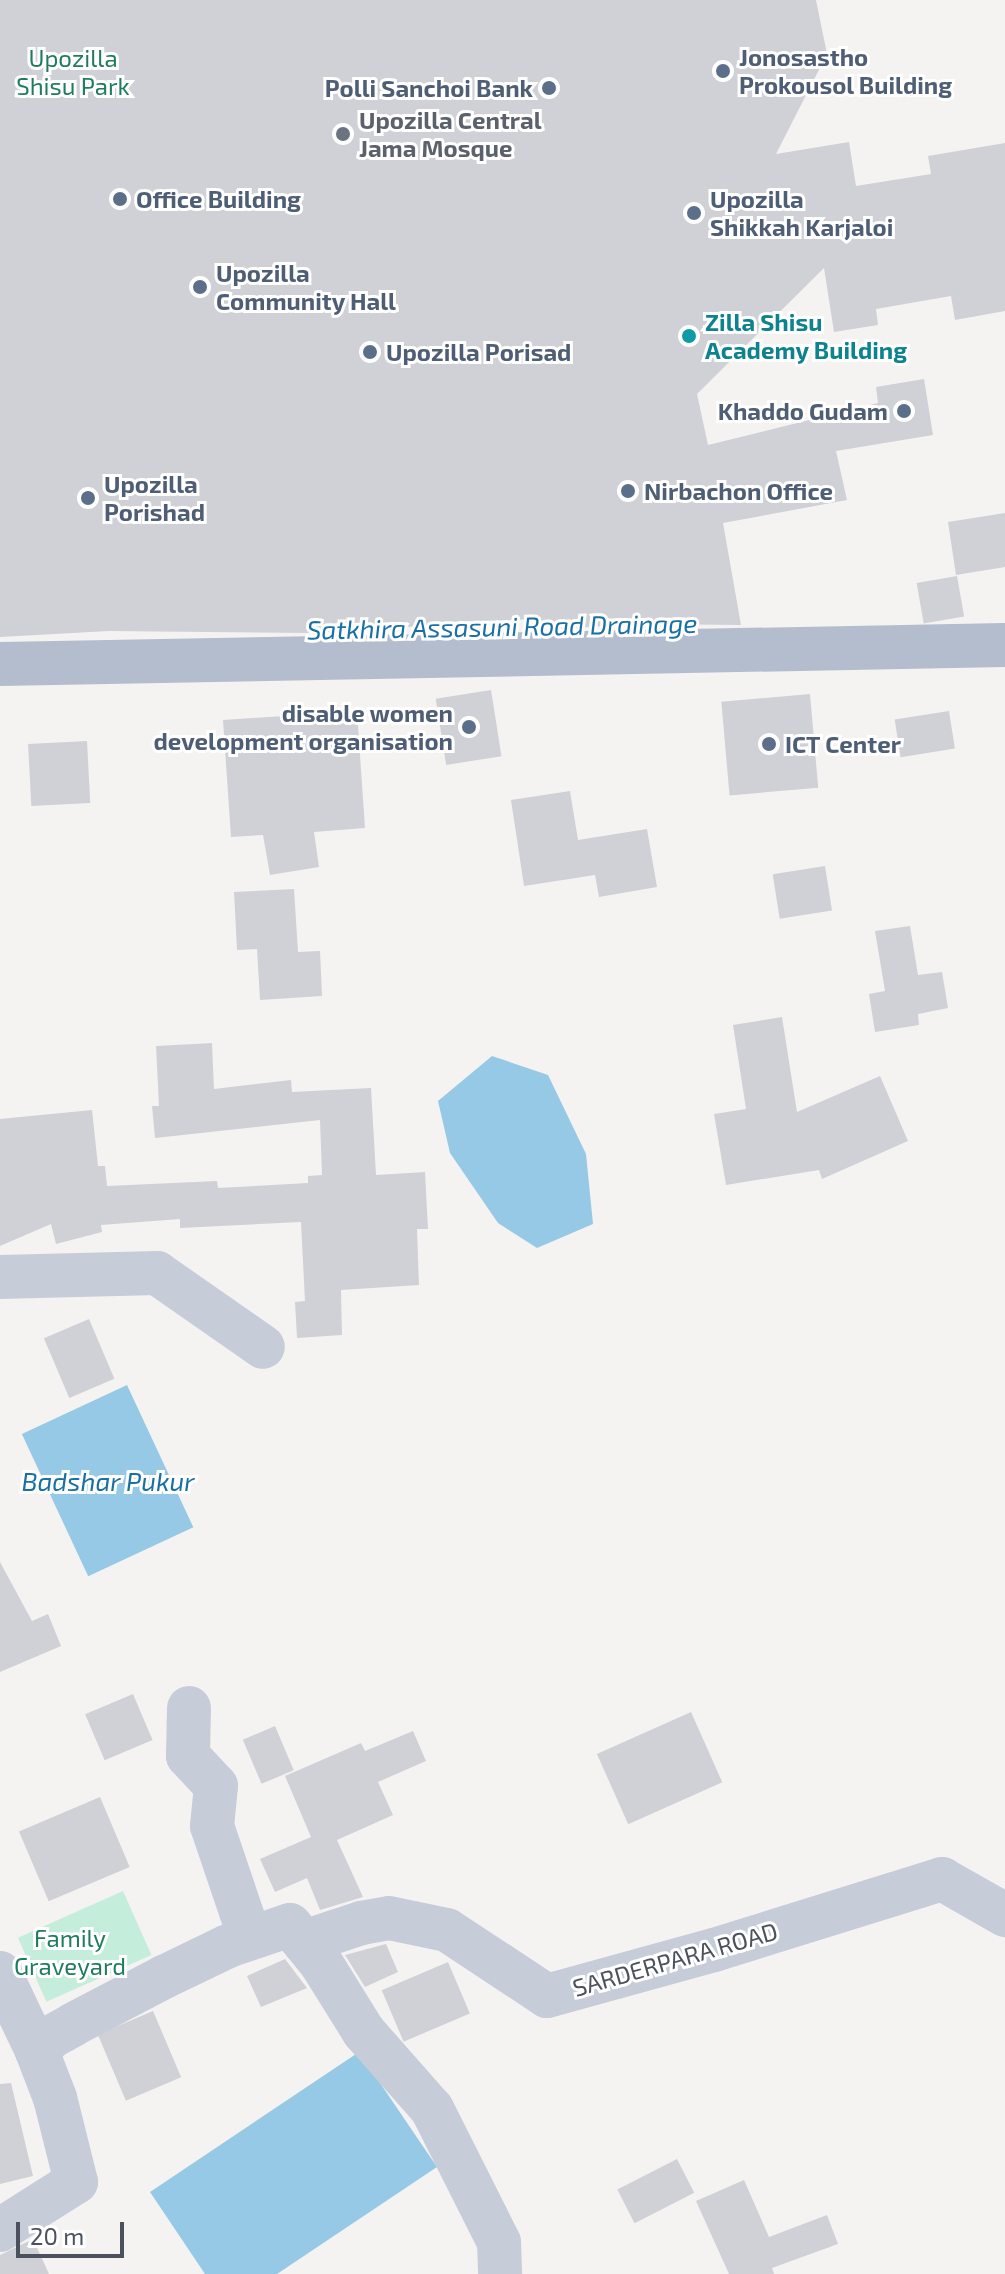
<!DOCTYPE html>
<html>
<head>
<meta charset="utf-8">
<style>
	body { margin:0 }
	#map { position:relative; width:1005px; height:2274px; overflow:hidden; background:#f4f3f2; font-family:"Exo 2",sans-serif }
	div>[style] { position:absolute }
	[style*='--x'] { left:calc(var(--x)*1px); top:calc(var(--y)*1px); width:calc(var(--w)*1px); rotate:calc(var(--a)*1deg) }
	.green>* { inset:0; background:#c5eddb; transform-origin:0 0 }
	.water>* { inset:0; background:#96c9e6; transform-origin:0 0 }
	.building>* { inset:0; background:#cfd1d6; transform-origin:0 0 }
	.secondary>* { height:44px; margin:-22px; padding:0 22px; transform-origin:22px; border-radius:22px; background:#c7ccd9 }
	.primary>* { height:44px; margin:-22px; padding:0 22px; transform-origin:22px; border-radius:22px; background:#b4bdce }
	.dots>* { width:22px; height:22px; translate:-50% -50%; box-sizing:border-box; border:4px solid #fff; border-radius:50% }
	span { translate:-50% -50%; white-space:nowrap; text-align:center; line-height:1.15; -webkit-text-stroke:6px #fff; paint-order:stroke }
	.service-label { font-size:24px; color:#4e5e75; font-weight:700 }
	.left { translate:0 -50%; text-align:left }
	.right { translate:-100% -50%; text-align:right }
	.park-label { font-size:24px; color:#207c5d }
	.worship-label { font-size:24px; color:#5b616d; font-weight:700 }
	.culture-label { font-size:24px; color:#0d838f; font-weight:700 }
	.street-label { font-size:24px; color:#4b525e }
	.water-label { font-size:26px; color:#1870a4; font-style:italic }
	.scale { position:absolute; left:16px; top:2222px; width:108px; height:36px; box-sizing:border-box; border:4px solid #4b525e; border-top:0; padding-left:10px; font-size:24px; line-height:28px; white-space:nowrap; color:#4b525e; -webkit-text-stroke:6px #fff; paint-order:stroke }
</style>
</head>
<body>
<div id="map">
	<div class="green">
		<div style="left:123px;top:1891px;width:70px;height:115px;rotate:66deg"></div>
	</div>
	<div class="water">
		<div style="clip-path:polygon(492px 1056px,548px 1075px,586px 1154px,593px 1224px,537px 1248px,498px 1223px,450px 1153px,438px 1101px)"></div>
		<div style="left:127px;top:1385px;width:157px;height:116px;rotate:65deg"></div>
		<div style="clip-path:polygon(359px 2052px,437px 2167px,277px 2274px,205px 2274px,150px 2192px)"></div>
	</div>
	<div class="building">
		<div style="clip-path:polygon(0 0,816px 0,827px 54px,776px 154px,849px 142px,856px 186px,931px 174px,928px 156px,1005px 143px,1005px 311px,955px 320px,951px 296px,876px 309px,878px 325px,834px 332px,824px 268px,697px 394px,708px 445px,878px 403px,876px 387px,924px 379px,933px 435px,836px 451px,847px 500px,723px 523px,741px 625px,641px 624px,553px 629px,529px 619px,314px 633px,109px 631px,0 637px)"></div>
		<div style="clip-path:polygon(1005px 513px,1005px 567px,956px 575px,948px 522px)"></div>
		<div style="left:957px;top:576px;width:41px;height:41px;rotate:80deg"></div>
		<div style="left:491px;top:690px;width:67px;height:56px;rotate:81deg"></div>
		<div style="left:810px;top:694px;width:94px;height:89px;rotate:85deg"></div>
		<div style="clip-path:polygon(357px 711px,365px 828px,314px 832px,319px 867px,270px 875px,263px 835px,231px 837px,223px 720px)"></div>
		<div style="left:949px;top:711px;width:38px;height:55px;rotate:81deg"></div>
		<div style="left:87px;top:741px;width:62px;height:59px;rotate:87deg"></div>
		<div style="clip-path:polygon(570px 791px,578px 840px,647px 829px,657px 887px,599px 897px,595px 875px,524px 886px,511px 800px)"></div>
		<div style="left:825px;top:866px;width:45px;height:53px;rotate:81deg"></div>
		<div style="clip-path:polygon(294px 889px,298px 952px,320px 951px,322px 996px,260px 1000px,257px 949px,237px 950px,234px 892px)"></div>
		<div style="clip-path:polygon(910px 926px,918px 975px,942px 972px,948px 1008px,918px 1014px,919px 1025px,875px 1032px,869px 994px,885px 991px,875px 931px)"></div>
		<div style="clip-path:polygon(782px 1017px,797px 1112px,880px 1076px,908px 1141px,822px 1179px,819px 1170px,726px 1185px,714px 1114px,746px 1109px,733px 1025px)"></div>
		<div style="clip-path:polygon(212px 1043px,214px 1089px,291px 1080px,292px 1092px,371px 1088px,376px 1175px,425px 1172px,428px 1229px,417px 1229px,419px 1285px,341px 1290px,342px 1335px,297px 1338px,295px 1302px,305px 1301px,301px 1222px,180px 1228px,180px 1219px,101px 1225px,102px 1232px,56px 1244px,51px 1224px,0 1246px,0 1119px,92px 1110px,98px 1166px,105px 1166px,107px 1186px,217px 1181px,218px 1188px,308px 1183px,308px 1176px,322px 1175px,320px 1120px,155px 1138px,152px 1106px,159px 1106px,156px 1046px)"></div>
		<div style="left:89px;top:1319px;width:65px;height:49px;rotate:67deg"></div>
		<div style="clip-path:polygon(0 1562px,32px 1621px,48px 1614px,61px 1646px,0 1672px)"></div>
		<div style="left:133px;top:1694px;width:50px;height:52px;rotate:67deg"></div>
		<div style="left:691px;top:1712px;width:77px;height:103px;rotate:66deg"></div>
		<div style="left:275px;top:1726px;width:48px;height:35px;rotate:67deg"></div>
		<div style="clip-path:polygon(413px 1731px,426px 1761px,378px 1782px,393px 1815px,337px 1840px,363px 1897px,320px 1910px,307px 1878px,275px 1892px,260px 1859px,311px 1837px,285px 1776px,361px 1743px,365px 1751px)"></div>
		<div style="left:100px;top:1797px;width:76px;height:88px;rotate:67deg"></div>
		<div style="clip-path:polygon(386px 1944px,398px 1972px,365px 1987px,345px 1955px)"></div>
		<div style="clip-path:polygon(285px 1959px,307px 1988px,261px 2007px,247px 1976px)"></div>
		<div style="left:448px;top:1962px;width:56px;height:72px;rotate:67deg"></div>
		<div style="left:153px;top:2011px;width:72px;height:60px;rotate:67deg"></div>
		<div style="clip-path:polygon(11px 2083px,33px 2176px,0 2184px,0 2084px)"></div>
		<div style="left:677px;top:2159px;width:38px;height:67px;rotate:63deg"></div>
		<div style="clip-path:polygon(744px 2180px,769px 2237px,827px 2215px,838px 2244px,772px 2268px,774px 2274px,729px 2274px,696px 2201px)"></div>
		<div style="clip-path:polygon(33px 2239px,49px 2274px,0 2274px,0 2255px)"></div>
	</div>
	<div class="secondary">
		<div style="--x:0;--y:1277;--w:157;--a:-1.5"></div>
		<div style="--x:157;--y:1273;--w:129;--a:34.9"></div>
		<div style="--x:189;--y:1708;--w:48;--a:91.2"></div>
		<div style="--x:188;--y:1756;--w:41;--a:47"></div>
		<div style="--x:216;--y:1786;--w:40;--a:95.7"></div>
		<div style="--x:212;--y:1826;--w:118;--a:71.3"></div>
		<div style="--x:304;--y:1942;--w:60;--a:-18.4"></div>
		<div style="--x:361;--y:1923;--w:28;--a:-10"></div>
		<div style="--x:389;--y:1918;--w:59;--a:11.7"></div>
		<div style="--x:447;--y:1930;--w:120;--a:33.4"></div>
		<div style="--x:547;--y:1996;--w:173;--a:-15.4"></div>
		<div style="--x:714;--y:1950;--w:239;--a:-17.3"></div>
		<div style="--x:942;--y:1879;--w:73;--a:29.7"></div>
		<div style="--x:0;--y:1973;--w:86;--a:64.6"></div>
		<div style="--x:0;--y:2230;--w:90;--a:-32.3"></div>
		<div style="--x:76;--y:2182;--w:87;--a:-104"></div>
		<div style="--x:55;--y:2098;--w:50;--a:-111"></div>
		<div style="--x:37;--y:2051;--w:20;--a:-45"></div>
		<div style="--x:51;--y:2037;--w:26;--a:-29"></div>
		<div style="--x:74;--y:2024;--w:102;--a:-27.6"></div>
		<div style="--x:164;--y:1977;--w:71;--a:-25.8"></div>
		<div style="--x:228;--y:1946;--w:65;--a:-18.7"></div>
		<div style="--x:290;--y:1925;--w:49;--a:50.8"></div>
		<div style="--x:321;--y:1963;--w:81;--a:58.1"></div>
		<div style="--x:364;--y:2032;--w:103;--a:48.6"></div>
		<div style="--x:432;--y:2109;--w:149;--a:63.3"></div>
		<div style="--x:499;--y:2242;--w:32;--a:88"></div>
	</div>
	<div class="primary">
		<div style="--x:0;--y:664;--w:1005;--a:-1.08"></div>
	</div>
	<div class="dots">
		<div style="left:723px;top:71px;background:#5c6f8a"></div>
		<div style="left:549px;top:88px;background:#5c6f8a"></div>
		<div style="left:343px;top:134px;background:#6b7280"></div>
		<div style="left:120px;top:199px;background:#5c6f8a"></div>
		<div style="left:694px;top:213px;background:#5c6f8a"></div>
		<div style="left:200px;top:287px;background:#5c6f8a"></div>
		<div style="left:689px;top:336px;background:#0f9aa8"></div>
		<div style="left:370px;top:352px;background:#5c6f8a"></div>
		<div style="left:904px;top:411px;background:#5c6f8a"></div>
		<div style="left:628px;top:491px;background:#5c6f8a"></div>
		<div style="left:88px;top:498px;background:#5c6f8a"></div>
		<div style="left:469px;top:727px;background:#5c6f8a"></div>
		<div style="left:769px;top:744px;background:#5c6f8a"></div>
	</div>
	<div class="service-label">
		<span class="left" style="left:739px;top:71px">Jonosastho<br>Prokousol Building</span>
		<span class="right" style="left:533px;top:88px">Polli Sanchoi Bank</span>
		<span class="left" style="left:136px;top:199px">Office Building</span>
		<span class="left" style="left:710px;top:213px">Upozilla<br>Shikkah Karjaloi</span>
		<span class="left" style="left:216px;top:287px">Upozilla<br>Community Hall</span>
		<span class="left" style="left:386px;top:352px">Upozilla Porisad</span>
		<span class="right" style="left:888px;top:411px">Khaddo Gudam</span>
		<span class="left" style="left:104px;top:498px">Upozilla<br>Porishad</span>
		<span class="left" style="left:644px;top:491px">Nirbachon Office</span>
		<span class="right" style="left:453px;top:727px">disable women<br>development organisation</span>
		<span class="left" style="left:785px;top:744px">ICT Center</span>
	</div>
	<div class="park-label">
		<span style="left:73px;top:72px">Upozilla<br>Shisu Park</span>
		<span style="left:70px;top:1952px">Family<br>Graveyard</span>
	</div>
	<div class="worship-label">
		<span class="left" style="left:359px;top:134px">Upozilla Central<br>Jama Mosque</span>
	</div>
	<div class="culture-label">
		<span class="left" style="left:705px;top:336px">Zilla Shisu<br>Academy Building</span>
	</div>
	<div class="street-label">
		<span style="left:675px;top:1959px;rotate:-16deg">SARDERPARA ROAD</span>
	</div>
	<div class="water-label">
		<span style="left:502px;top:626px;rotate:-1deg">Satkhira Assasuni Road Drainage</span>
		<span style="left:108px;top:1481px">Badshar Pukur</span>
	</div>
	<div class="scale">20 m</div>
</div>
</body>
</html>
